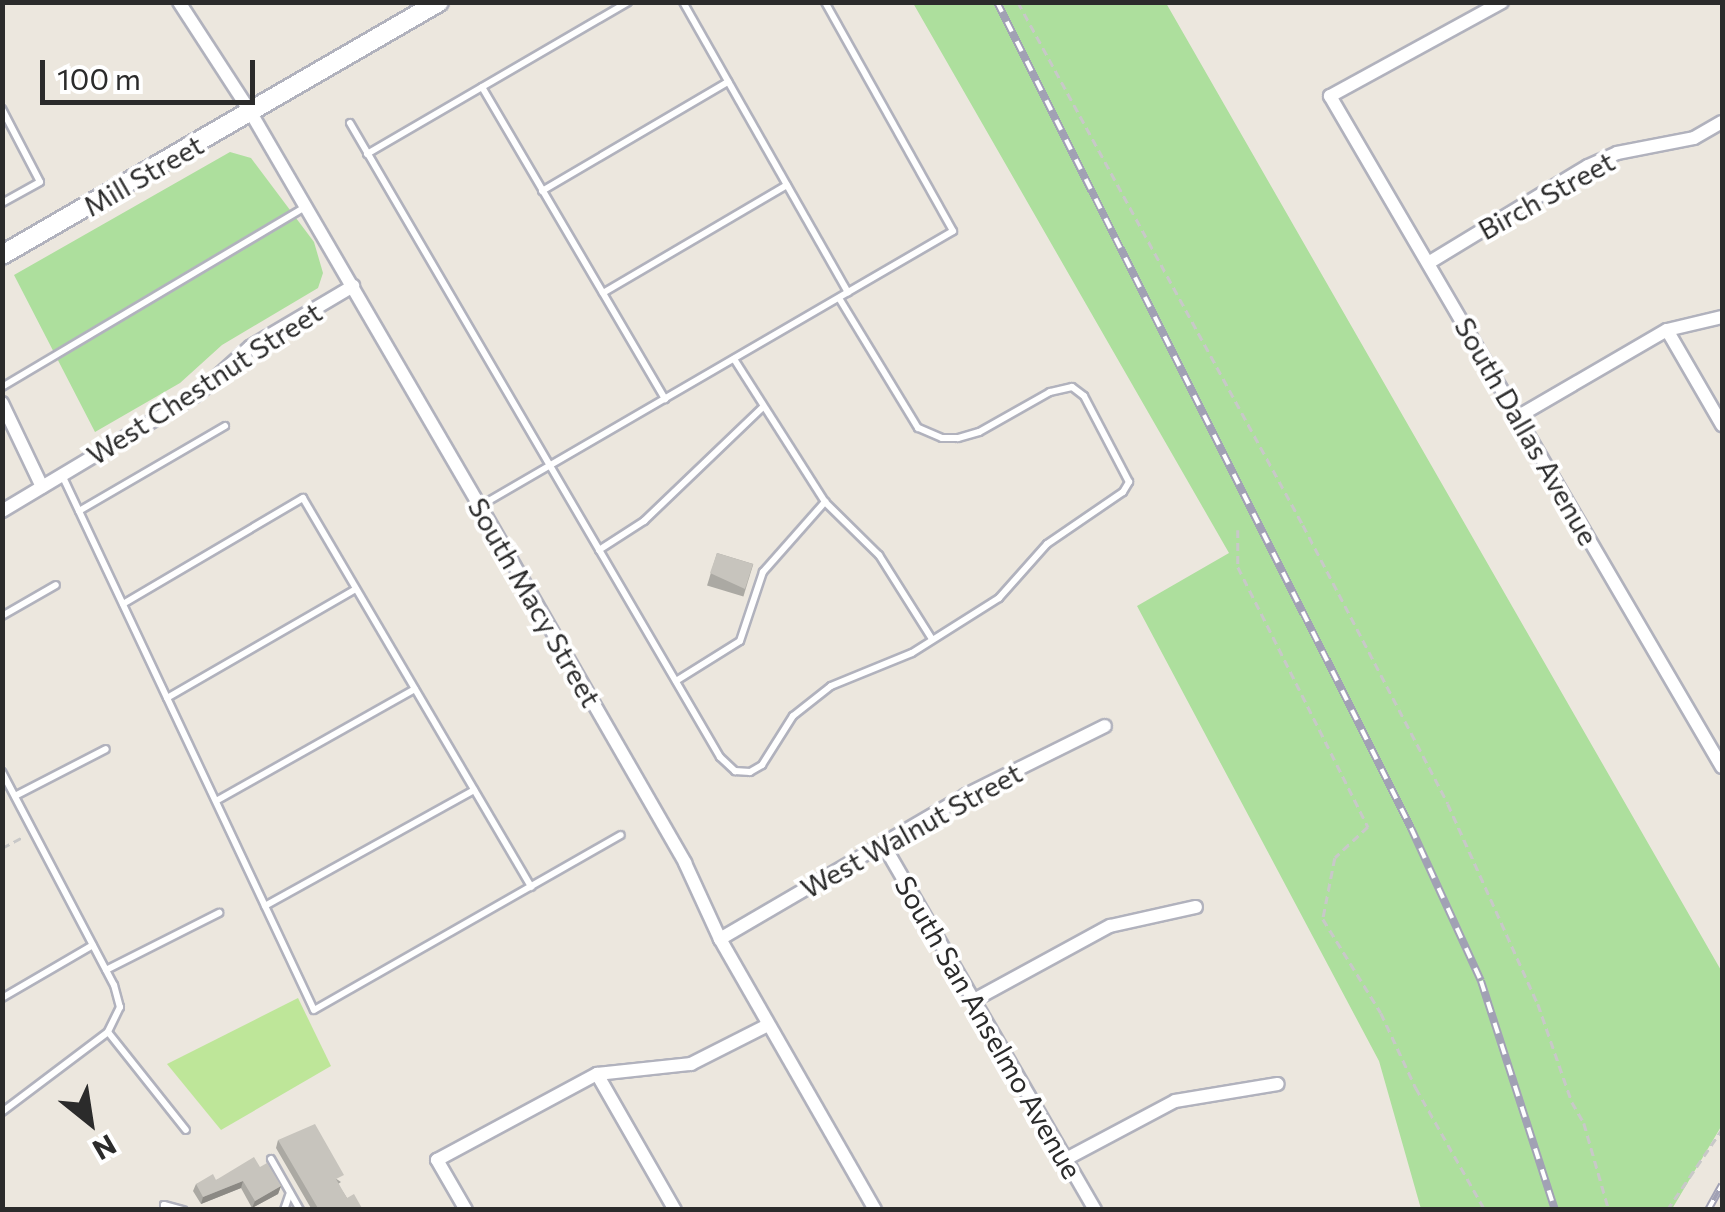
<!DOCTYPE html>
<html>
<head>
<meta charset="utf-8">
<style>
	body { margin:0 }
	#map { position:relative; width:1725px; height:1212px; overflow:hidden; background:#ece7de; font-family:Commissioner,sans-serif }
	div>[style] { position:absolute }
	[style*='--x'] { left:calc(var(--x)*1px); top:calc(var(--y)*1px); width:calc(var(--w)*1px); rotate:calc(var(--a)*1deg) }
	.green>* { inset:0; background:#addf9d }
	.pitch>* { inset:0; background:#bee699 }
	.path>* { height:2.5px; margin-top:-1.25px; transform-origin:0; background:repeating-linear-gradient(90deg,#c8c8c8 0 8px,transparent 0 13px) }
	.roads { filter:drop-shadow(2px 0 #b1b2bd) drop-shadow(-2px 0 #b1b2bd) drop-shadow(0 2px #b1b2bd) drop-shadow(0 -2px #b1b2bd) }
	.lane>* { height:6px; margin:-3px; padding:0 3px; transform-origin:3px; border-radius:3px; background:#fff }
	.street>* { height:12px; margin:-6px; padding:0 6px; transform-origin:6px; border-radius:6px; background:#fff }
	.secondary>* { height:18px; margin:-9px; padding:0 9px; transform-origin:9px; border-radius:9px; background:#fff }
	.rail>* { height:8px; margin-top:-4px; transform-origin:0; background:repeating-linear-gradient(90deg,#fff 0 11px,#a1a1b4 0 22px); box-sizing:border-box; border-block:2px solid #a1a1b4 }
	.wall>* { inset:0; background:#aba9a3; transform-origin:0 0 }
	.shaded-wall>* { inset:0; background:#8b8984 }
	.building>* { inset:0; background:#c7c4bd }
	span { translate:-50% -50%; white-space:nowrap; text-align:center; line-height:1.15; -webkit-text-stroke:8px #fff; paint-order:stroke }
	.street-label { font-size:28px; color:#2b2b2b }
	.frame { position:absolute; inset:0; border:5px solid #2b2b2b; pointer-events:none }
	.north { position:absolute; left:40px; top:1072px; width:100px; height:100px; -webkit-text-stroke:8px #fff; paint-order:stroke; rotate:150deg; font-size:28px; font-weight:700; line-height:40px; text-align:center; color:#2b2b2b }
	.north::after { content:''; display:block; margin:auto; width:35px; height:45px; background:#2b2b2b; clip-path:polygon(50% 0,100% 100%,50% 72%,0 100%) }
	.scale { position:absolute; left:40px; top:60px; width:215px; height:45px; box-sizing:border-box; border:5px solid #2b2b2b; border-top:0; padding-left:12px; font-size:30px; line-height:35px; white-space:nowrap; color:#2b2b2b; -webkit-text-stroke:8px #fff; paint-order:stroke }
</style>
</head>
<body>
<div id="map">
	<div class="green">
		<div style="clip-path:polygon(913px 3px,1166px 3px,1722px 972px,1722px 1125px,1672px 1209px,1421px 1209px,1379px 1061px,1137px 606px,1229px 553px)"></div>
		<div style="clip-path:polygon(230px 152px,251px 158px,314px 242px,323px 273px,318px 288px,222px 345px,180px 383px,95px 432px,14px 275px)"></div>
	</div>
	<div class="pitch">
		<div style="clip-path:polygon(298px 998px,331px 1066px,221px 1130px,167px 1064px)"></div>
	</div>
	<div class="path">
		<div style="--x:1018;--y:2;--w:596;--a:61.41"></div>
		<div style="--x:1303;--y:525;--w:314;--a:62.5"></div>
		<div style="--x:1448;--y:804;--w:219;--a:65.8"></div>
		<div style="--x:1538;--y:1004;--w:104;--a:70.9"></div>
		<div style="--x:1572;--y:1102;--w:24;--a:60"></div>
		<div style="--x:1584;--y:1123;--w:91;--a:74"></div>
		<div style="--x:1238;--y:530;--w:37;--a:90"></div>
		<div style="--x:1238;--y:567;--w:291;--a:63.4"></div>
		<div style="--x:1368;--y:827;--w:45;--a:136.8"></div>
		<div style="--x:1335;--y:858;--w:62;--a:101.1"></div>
		<div style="--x:1323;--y:919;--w:110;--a:58.3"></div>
		<div style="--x:1381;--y:1013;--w:83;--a:65"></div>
		<div style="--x:1416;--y:1088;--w:140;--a:60.5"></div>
		<div style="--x:2;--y:848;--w:24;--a:-28"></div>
		<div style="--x:1667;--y:1210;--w:98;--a:-55.8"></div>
	</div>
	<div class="roads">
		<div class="lane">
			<div style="--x:683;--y:2;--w:334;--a:60.4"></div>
			<div style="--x:482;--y:87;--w:362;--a:59.6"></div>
			<div style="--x:2;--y:109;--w:82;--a:62.5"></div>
			<div style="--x:40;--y:182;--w:43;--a:151.1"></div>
			<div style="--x:350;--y:123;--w:734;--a:59.73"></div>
			<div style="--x:720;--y:757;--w:21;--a:43"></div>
			<div style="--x:735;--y:771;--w:15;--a:4"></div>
			<div style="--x:750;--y:772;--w:14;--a:-30"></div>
			<div style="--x:762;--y:765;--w:58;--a:-57.7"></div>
			<div style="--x:793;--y:716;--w:48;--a:-38.3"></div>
			<div style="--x:831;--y:686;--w:87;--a:-22.2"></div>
			<div style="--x:912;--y:653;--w:103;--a:-32.3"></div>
			<div style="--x:999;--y:598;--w:72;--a:-48.4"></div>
			<div style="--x:1047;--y:544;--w:92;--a:-34.4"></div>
			<div style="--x:1123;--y:492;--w:12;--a:-59"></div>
			<div style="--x:1129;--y:482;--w:97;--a:-117.6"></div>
			<div style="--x:1084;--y:396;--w:15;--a:-143"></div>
			<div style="--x:1072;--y:387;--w:23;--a:167"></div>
			<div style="--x:1050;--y:392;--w:81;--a:150.6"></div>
			<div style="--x:979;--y:432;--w:22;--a:164"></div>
			<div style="--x:958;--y:438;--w:16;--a:180"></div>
			<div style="--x:942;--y:438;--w:26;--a:-157"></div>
			<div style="--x:918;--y:428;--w:152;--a:-121.3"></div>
			<div style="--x:367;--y:154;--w:302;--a:-30.2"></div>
			<div style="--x:542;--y:191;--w:216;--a:-30.4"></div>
			<div style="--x:603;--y:293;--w:213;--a:-30.4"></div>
			<div style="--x:734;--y:359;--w:169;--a:57.5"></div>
			<div style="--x:825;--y:502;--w:76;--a:44.5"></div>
			<div style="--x:879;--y:555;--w:99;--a:57.8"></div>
			<div style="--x:2;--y:387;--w:352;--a:-30.7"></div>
			<div style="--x:62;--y:475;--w:591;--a:64.78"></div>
			<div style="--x:314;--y:1010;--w:353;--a:-29.7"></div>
			<div style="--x:480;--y:506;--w:547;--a:-30.17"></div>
			<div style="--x:953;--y:231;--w:262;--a:-119.2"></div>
			<div style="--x:79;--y:511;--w:169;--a:-30.2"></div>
			<div style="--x:599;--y:550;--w:54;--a:-32.8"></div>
			<div style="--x:644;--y:521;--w:165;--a:-43.8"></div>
			<div style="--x:123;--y:604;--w:209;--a:-30.5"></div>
			<div style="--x:303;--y:498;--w:451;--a:59.6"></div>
			<div style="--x:2;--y:616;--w:62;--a:-29.9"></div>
			<div style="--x:676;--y:681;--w:75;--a:-32"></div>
			<div style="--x:740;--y:641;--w:73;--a:-71.6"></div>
			<div style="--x:763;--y:572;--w:94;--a:-48.5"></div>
			<div style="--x:167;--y:698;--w:218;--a:-30"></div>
			<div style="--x:2;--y:772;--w:241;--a:62.3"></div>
			<div style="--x:114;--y:985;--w:23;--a:75"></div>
			<div style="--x:120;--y:1007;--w:28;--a:116"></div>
			<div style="--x:108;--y:1032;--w:133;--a:143"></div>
			<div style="--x:15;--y:796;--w:102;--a:-27.3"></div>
			<div style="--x:216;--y:801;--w:228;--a:-29.4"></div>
			<div style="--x:265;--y:906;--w:239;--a:-29"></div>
			<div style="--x:106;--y:970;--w:127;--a:-26.8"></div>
			<div style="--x:2;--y:998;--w:105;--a:-30.2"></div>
			<div style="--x:108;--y:1032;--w:125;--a:51.5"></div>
			<div style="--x:271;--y:1159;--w:59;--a:60.4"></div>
			<div style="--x:164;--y:1210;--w:5;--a:-90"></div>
			<div style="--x:164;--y:1205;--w:20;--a:15"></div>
			<div style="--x:284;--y:1210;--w:18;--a:-71"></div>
		</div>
		<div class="street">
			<div style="--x:179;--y:2;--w:132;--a:57"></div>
			<div style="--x:251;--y:113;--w:455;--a:59.8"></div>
			<div style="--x:480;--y:506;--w:412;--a:60.1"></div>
			<div style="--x:685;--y:863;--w:84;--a:65.3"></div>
			<div style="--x:720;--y:939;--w:312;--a:60.2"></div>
			<div style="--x:1502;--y:2;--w:196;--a:151.3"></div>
			<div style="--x:1330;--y:96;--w:777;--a:59.71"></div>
			<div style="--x:1430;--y:262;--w:185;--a:-31.3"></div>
			<div style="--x:1588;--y:166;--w:32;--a:-24"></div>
			<div style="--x:1617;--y:153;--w:78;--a:-11"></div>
			<div style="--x:1694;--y:138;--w:32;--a:-30"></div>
			<div style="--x:1667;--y:330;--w:110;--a:59.9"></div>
			<div style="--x:2;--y:403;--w:93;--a:64.5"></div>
			<div style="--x:1519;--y:416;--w:171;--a:-30.2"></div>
			<div style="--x:1667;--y:330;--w:57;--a:-13.3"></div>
			<div style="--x:2;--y:511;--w:230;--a:-30.9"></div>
			<div style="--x:199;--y:393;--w:69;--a:-42"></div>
			<div style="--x:250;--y:347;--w:120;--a:-30.6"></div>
			<div style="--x:883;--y:844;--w:423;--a:59.9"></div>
			<div style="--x:720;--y:939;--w:285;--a:-30.3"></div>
			<div style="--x:966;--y:795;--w:155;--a:-26.4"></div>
			<div style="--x:974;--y:1000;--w:155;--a:-28.6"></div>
			<div style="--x:1110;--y:926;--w:88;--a:-12.5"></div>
			<div style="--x:597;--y:1074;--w:157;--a:60.2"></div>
			<div style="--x:1066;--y:1159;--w:123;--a:-28"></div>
			<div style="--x:1175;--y:1101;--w:104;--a:-9.4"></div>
			<div style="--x:466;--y:1210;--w:58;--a:-120.1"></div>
			<div style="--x:437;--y:1160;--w:182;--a:-28.3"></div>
			<div style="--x:597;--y:1074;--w:95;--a:-6.1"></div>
			<div style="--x:691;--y:1064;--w:86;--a:-26.9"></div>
		</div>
		<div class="secondary">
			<div style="--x:2;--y:255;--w:505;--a:-30.07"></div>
		</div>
	</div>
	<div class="rail">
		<div style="--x:997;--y:2;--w:924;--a:63.38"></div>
		<div style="--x:1411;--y:828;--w:168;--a:65.4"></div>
		<div style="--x:1481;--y:981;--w:241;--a:72.1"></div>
		<div style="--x:1708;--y:1210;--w:29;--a:-61"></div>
	</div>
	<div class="wall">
		<div style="left:717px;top:553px;width:38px;height:34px;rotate:17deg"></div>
		<div style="clip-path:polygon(278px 1140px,341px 1182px,338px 1184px,347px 1198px,363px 1210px,312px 1210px,276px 1148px)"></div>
		<div style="clip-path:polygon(260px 1167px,281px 1186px,278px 1194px,252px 1208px,241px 1188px,201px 1204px,193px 1191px,196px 1184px,216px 1180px)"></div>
	</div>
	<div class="shaded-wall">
		<div style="clip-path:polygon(243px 1181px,241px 1188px,201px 1204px,203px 1197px)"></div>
		<div style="clip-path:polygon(281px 1186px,278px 1194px,252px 1208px,255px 1201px)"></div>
	</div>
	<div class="building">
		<div style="clip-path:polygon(717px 553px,753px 564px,745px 589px,710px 573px)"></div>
		<div style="clip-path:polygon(315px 1124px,344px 1175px,336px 1179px,347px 1198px,354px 1194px,363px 1210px,319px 1210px,278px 1140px)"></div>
		<div style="clip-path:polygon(254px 1157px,260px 1167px,267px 1163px,281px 1186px,255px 1201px,243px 1181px,203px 1197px,196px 1184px,213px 1174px,216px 1180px)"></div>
	</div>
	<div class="street-label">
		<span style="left:143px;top:175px;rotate:-30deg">Mill Street</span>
		<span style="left:1546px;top:195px;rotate:-29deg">Birch Street</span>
		<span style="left:204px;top:383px;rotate:-33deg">West Chestnut Street</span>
		<span style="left:1527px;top:431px;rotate:60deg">South Dallas Avenue</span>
		<span style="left:535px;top:602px;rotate:60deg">South Macy Street</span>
		<span style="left:911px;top:830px;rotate:-29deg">West Walnut Street</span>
		<span style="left:989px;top:1027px;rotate:60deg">South San Anselmo Avenue</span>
	</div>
	<div class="frame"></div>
	<div class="north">N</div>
	<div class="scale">100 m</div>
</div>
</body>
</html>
